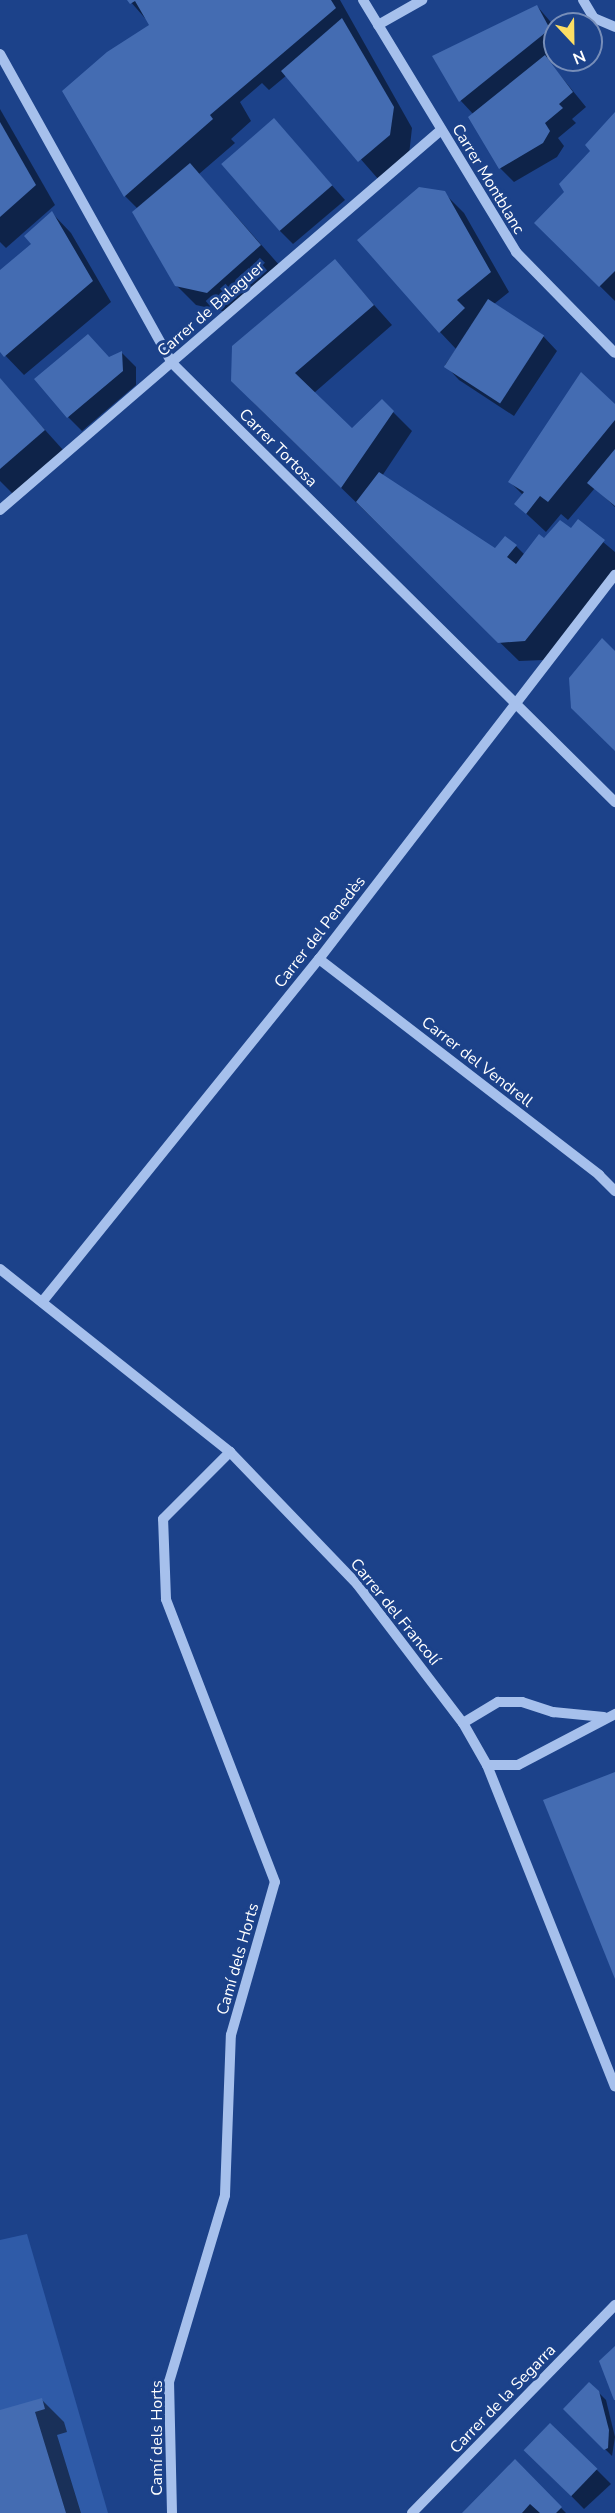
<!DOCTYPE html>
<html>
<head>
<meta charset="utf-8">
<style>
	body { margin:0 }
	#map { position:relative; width:615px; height:2513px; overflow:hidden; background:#1c428a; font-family:"Nunito Sans",sans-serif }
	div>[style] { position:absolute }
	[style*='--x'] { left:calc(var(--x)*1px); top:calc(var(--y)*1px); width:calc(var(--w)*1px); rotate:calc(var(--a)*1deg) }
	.green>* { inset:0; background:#2f5ba8 }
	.shadow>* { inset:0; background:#0007 }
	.building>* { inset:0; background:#446cb2; transform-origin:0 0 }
	.minor>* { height:10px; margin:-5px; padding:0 5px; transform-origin:5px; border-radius:5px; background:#a6c0ec }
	span { translate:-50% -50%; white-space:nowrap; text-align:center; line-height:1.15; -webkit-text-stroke:6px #1c428a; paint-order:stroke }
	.street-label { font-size:16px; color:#fff }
	.north { position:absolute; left:543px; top:12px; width:60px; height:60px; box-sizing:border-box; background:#1c428a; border:2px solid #778eb9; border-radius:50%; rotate:158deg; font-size:16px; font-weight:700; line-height:24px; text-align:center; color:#fff }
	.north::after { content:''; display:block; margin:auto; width:21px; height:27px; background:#fdde63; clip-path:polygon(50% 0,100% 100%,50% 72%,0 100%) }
</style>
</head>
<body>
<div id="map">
	<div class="green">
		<div style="clip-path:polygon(27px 2234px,108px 2513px,0 2513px,0 2240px)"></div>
	</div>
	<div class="shadow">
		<div style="clip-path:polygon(129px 0,340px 0,412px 128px,409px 155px,379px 180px,287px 75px,269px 90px,262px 83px,240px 102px,251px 121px,231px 139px,235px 143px,199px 174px,280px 266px,227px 312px,196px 305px,176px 285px,138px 209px,125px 196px,64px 91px,151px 25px)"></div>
		<div style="clip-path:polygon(537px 6px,555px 27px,555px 50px,546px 58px,586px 107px,572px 119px,576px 123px,558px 138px,564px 146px,557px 157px,514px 182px,500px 168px,474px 115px,461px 101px,434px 56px)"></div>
		<div style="clip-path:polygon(0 109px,55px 205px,6px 248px,0 242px)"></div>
		<div style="clip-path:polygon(615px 115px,615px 301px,536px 223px,566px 192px)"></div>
		<div style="clip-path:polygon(274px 120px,345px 200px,293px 244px,279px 230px)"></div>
		<div style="clip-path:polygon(444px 193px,464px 213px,509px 292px,494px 304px,543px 336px,557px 351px,514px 416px,459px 380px,445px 365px,456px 349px,440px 332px)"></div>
		<div style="clip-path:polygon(52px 213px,71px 233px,111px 302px,24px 375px,0 350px,0 272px,33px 244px)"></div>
		<div style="clip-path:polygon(335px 261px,392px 325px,314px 393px,352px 430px,382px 401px,412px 431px,382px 476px,495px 550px,516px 546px,525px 555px,544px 541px,571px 531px,578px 521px,615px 552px,615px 572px,544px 660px,519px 661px,252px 401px)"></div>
		<div style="clip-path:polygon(122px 353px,136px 367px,136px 385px,82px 431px,68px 417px,110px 358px)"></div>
		<div style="clip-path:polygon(0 380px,64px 451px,13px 494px,0 481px)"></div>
		<div style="clip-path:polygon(615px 406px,615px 507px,595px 488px,568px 520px,561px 514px,546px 532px,516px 504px,523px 495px,510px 482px)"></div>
		<div style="clip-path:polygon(590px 2384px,606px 2400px,615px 2437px,612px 2456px,565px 2409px)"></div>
		<div style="clip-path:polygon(41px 2399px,64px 2422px,67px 2432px,57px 2435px,81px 2513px,0 2513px,0 2412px)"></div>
		<div style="clip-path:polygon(526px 2450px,597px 2470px,611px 2484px,584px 2509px)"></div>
		<div style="clip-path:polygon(515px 2461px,566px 2513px,464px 2513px)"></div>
	</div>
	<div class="building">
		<div style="clip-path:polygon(127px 0,331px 0,336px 8px,210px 115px,213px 119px,124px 197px,62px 91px,107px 52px,149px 25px,135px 1px,130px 4px)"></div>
		<div style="clip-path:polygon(537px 5px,550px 29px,459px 102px,432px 56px)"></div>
		<div style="clip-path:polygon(342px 18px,394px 107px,390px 135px,358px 162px,281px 71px)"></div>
		<div style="clip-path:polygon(545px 55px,573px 92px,559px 104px,563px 108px,545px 123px,550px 131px,543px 143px,499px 169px,468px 117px)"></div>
		<div style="clip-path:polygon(615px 112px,615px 271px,599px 287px,534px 223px,564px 192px,559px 184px,590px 151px,585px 145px)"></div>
		<div style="left:274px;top:118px;width:89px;height:70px;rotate:49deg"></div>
		<div style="clip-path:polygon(0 122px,36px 185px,0 217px)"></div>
		<div style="clip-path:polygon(190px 163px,261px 245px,207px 293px,175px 286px,132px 212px)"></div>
		<div style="clip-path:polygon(419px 187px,445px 191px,491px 272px,457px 300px,465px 308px,439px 333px,357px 240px)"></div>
		<div style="clip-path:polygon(52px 211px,93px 281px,4px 357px,0 352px,0 270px,31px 244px,24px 236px)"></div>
		<div style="clip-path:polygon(335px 259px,374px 305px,295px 373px,352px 428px,382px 399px,394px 411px,341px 488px,231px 381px,232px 346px)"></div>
		<div style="left:488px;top:299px;width:67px;height:81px;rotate:33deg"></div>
		<div style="clip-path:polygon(88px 334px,109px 357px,122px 351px,123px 371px,67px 418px,34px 379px)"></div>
		<div style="clip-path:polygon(581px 372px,615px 404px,615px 420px,548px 502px,540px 496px,526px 514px,514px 504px,524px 492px,508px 482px)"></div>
		<div style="clip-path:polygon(0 378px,45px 430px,0 469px)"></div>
		<div style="clip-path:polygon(615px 449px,615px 506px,587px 483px)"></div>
		<div style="clip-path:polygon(379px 472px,495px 548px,505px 536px,517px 545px,507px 557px,516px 564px,539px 534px,544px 538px,560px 520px,571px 528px,578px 519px,605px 540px,525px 641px,498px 643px,356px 502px)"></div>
		<div style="clip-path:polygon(602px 638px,615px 651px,615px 751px,571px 708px,569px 678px)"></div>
		<div style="clip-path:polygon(615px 1772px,615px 1979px,543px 1800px)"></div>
		<div style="clip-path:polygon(615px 2346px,615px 2400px,614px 2400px,599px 2361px)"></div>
		<div style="clip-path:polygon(589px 2382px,599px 2391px,609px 2430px,608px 2448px,604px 2450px,563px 2409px)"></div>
		<div style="clip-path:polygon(42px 2398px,45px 2409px,35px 2412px,66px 2513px,0 2513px,0 2410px)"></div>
		<div style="left:550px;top:2423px;width:66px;height:38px;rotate:44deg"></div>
		<div style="clip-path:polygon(515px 2459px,562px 2507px,556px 2513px,540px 2513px,530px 2504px,522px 2513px,462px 2513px)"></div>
	</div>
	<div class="minor">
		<div style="--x:363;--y:0;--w:295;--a:58.7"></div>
		<div style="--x:516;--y:252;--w:141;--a:45.6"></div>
		<div style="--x:583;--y:0;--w:21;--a:59"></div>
		<div style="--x:594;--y:18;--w:23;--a:23"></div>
		<div style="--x:378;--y:25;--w:51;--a:-29.6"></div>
		<div style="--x:0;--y:54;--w:354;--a:60.9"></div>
		<div style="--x:172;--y:363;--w:624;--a:44.74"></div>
		<div style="--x:0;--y:510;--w:582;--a:-40.75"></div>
		<div style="--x:319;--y:959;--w:354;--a:37.6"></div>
		<div style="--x:599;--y:1175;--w:23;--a:45"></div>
		<div style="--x:0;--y:1269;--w:294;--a:38.5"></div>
		<div style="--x:230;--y:1452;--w:183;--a:46.1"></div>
		<div style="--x:357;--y:1584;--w:175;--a:52.7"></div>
		<div style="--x:463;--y:1723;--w:48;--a:60.3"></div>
		<div style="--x:487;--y:1765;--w:346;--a:68.3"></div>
		<div style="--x:42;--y:1302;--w:441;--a:-51.1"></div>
		<div style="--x:319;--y:959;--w:485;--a:-52.4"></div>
		<div style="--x:463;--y:1723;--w:41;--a:-31"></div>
		<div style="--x:498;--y:1702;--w:24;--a:0"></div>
		<div style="--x:522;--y:1702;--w:33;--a:18"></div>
		<div style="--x:553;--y:1712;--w:51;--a:5.6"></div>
		<div style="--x:487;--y:1765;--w:31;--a:0"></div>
		<div style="--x:518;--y:1765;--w:110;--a:-27.7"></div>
		<div style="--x:172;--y:2513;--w:131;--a:-91.3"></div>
		<div style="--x:169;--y:2382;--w:195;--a:-73.3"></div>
		<div style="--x:225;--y:2195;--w:160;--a:-87.9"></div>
		<div style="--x:231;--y:2035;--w:159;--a:-74"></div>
		<div style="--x:275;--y:1882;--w:303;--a:-111.1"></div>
		<div style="--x:166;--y:1599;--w:80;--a:-92.1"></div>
		<div style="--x:163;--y:1519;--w:95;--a:-45"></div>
		<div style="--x:412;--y:2513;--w:291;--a:-45.7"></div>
	</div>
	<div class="street-label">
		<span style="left:488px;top:179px;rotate:59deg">Carrer Montblanc</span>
		<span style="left:211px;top:309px;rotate:-41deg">Carrer de Balaguer</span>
		<span style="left:278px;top:448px;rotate:45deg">Carrer Tortosa</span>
		<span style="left:320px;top:932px;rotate:-52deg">Carrer del Penedès</span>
		<span style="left:477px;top:1062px;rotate:38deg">Carrer del Vendrell</span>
		<span style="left:395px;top:1612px;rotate:51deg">Carrer del Francolí</span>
		<span style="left:238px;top:1959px;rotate:-74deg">Camí dels Horts</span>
		<span style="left:503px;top:2399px;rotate:-46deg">Carrer de la Segarra</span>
		<span style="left:157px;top:2438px;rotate:-90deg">Camí dels Horts</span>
	</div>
	<div class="north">N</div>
</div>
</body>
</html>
